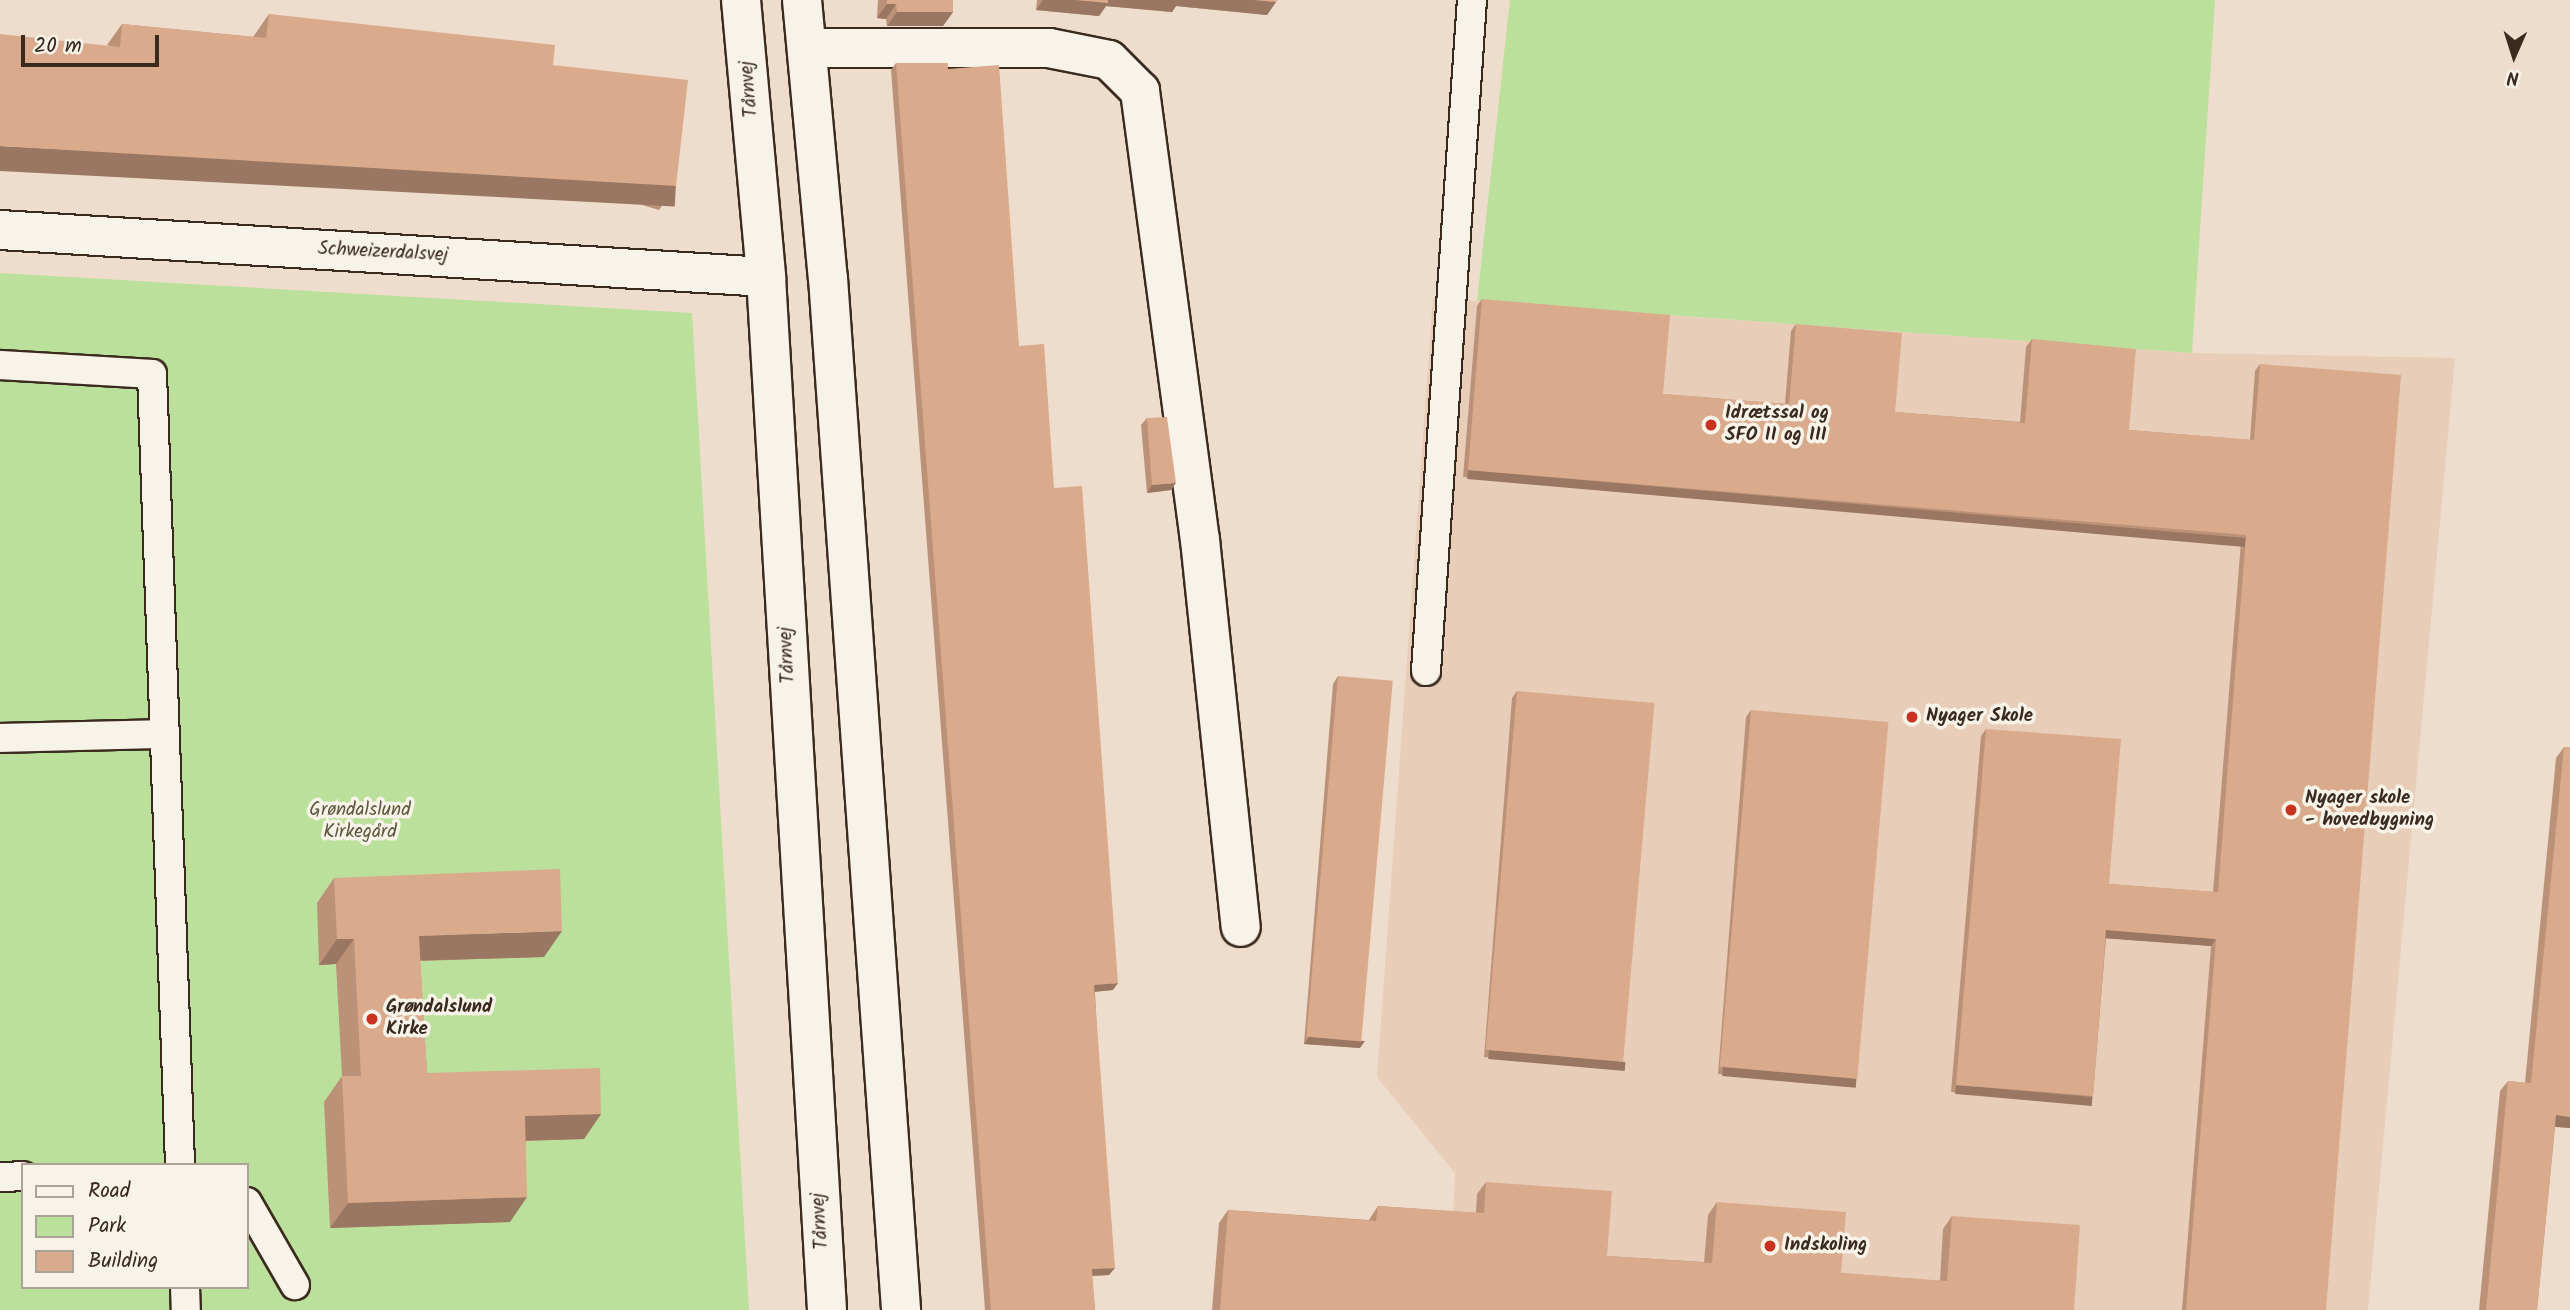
<!DOCTYPE html>
<html>
<head>
<meta charset="utf-8">
<style>
	body { margin:0 }
	#map { position:relative; width:2570px; height:1310px; overflow:hidden; background:#edc; font-family:Kalam,sans-serif }
	div>[style] { position:absolute }
	[style*='--x'] { left:calc(var(--x)*1px); top:calc(var(--y)*1px); width:calc(var(--w)*1px); rotate:calc(var(--a)*1deg) }
	.built>* { inset:0; background:#e8ceb9 }
	.green>* { inset:0; background:#bbe09b }
	.roads { filter:drop-shadow(2px 0 #3b2a1e) drop-shadow(-2px 0 #3b2a1e) drop-shadow(0 2px #3b2a1e) drop-shadow(0 -2px #3b2a1e) }
	.lane>* { height:28px; margin:-14px; padding:0 14px; transform-origin:14px; border-radius:14px; background:#f7f3e8 }
	.street>* { height:38px; margin:-19px; padding:0 19px; transform-origin:19px; border-radius:19px; background:#f7f3e8 }
	.secondary>* { height:38px; margin:-19px; padding:0 19px; transform-origin:19px; border-radius:19px; background:#f7f3e8 }
	.wall>* { inset:0; background:#bb9278 }
	.shaded-wall>* { inset:0; background:#997762; transform-origin:0 0 }
	.building>* { inset:0; background:#daaa8c; transform-origin:0 0 }
	.dots>* { width:19px; height:19px; translate:-50% -50%; box-sizing:border-box; border:4px solid #f7f3e8; border-radius:50% }
	span { translate:-50% -50%; white-space:nowrap; text-align:center; line-height:1.15; -webkit-text-stroke:7px #f7f3e8; paint-order:stroke }
	.street-label { font-size:19px; color:#3b2a1e }
	.poi-label { font-size:19px; color:#3b2a1e; font-weight:700 }
	.left { translate:0 -50%; text-align:left }
	.park-label { font-size:19px; color:#5b583d }
	.legend { position:absolute; left:21px; top:1163px; width:228px; height:126px; box-sizing:border-box; background:#f7f3e8; border:2px solid #aca397; margin:0; padding:9px 12px; list-style:none; font-size:21px; color:#3b2a1e }
	.legend li { display:flex; align-items:center; gap:14px; height:35px }
	.legend b { width:35px; border:2px solid #aca397 }
	.north { position:absolute; left:2479px; top:21px; width:70px; height:70px; -webkit-text-stroke:5px #f7f3e8; paint-order:stroke; rotate:183deg; font-size:19px; font-weight:700; line-height:28px; text-align:center; color:#3b2a1e }
	.north::after { content:''; display:block; margin:auto; width:24px; height:32px; background:#3b2a1e; clip-path:polygon(50% 0,100% 100%,50% 72%,0 100%) }
	.scale { position:absolute; left:21px; top:35px; width:138px; height:32px; box-sizing:border-box; border:4px solid #3b2a1e; border-top:0; padding-left:9px; font-size:21px; line-height:24px; white-space:nowrap; color:#3b2a1e; -webkit-text-stroke:5px #f7f3e8; paint-order:stroke }
</style>
</head>
<body>
<div id="map">
	<div class="built">
		<div style="clip-path:polygon(1433px 298px,2192px 353px,2455px 358px,2368px 1310px,1448px 1310px,1455px 1173px,1377px 1077px)"></div>
	</div>
	<div class="green">
		<div style="clip-path:polygon(1510px 0,2215px 0,2192px 353px,1477px 301px)"></div>
		<div style="clip-path:polygon(evenodd,0 273px,692px 313px,749px 1310px,0 1310px,0 273px,23px 1165px,247px 1165px,247px 1287px,23px 1287px,23px 1165px)"></div>
	</div>
	<div class="roads">
		<div class="lane">
			<div style="--x:0;--y:365;--w:152;--a:3.4"></div>
			<div style="--x:152;--y:374;--w:791;--a:87.97"></div>
			<div style="--x:1426;--y:671;--w:673;--a:-86.08"></div>
			<div style="--x:0;--y:738;--w:165;--a:-1.4"></div>
			<div style="--x:0;--y:1177;--w:23;--a:-2"></div>
			<div style="--x:247;--y:1202;--w:96;--a:60"></div>
			<div style="--x:185;--y:1287;--w:23;--a:88"></div>
		</div>
		<div class="street">
			<div style="--x:807;--y:48;--w:242;--a:0"></div>
			<div style="--x:1049;--y:48;--w:61;--a:11.3"></div>
			<div style="--x:1109;--y:60;--w:44;--a:45"></div>
			<div style="--x:1140;--y:91;--w:453;--a:82.4"></div>
			<div style="--x:1200;--y:540;--w:389;--a:84"></div>
			<div style="--x:0;--y:230;--w:767;--a:3.51"></div>
		</div>
		<div class="secondary">
			<div style="--x:741;--y:0;--w:278;--a:84.8"></div>
			<div style="--x:766;--y:277;--w:1035;--a:86.62"></div>
			<div style="--x:802;--y:0;--w:279;--a:84.7"></div>
			<div style="--x:828;--y:278;--w:1035;--a:85.95"></div>
		</div>
	</div>
	<div class="wall">
		<div style="clip-path:polygon(878px 0,953px 0,953px 12px,943px 26px,887px 26px,886px 19px,877px 18px)"></div>
		<div style="clip-path:polygon(1037px 0,1277px 0,1276px 2px,1267px 15px,1176px 6px,1172px 12px,1106px 6px,1099px 16px,1036px 10px)"></div>
		<div style="clip-path:polygon(269px 14px,553px 65px,676px 186px,659px 210px,107px 45px,122px 24px,253px 37px)"></div>
		<div style="clip-path:polygon(896px 63px,948px 69px,1019px 346px,1054px 488px,1113px 990px,1095px 992px,1109px 1275px,1092px 1276px,1095px 1310px,985px 1310px,891px 70px)"></div>
		<div style="clip-path:polygon(1482px 299px,1663px 394px,1785px 404px,1791px 331px,1796px 324px,1895px 412px,2020px 422px,2026px 347px,2032px 339px,2129px 430px,2250px 440px,2255px 371px,2260px 364px,2326px 1310px,2182px 1310px,2211px 946px,2106px 938px,2093px 1096px,2088px 1103px,1951px 1092px,1981px 736px,1986px 729px,2109px 884px,2213px 892px,2241px 542px,1463px 477px,1477px 306px)"></div>
		<div style="clip-path:polygon(1147px 418px,1171px 490px,1147px 493px,1141px 425px)"></div>
		<div style="clip-path:polygon(1338px 676px,1360px 1048px,1304px 1044px,1333px 684px)"></div>
		<div style="clip-path:polygon(1517px 691px,1621px 1068px,1484px 1057px,1512px 698px)"></div>
		<div style="clip-path:polygon(1751px 710px,1857px 1078px,1852px 1085px,1718px 1074px,1746px 717px)"></div>
		<div style="clip-path:polygon(2564px 747px,2570px 747px,2570px 1128px,2555px 1127px,2537px 1310px,2479px 1310px,2500px 1091px,2508px 1081px,2525px 1083px,2556px 758px)"></div>
		<div style="clip-path:polygon(334px 878px,544px 957px,420px 961px,427px 1073px,601px 1114px,584px 1139px,526px 1141px,510px 1222px,330px 1228px,324px 1102px,342px 1076px,336px 964px,319px 965px,317px 903px)"></div>
		<div style="clip-path:polygon(1486px 1182px,1607px 1256px,1704px 1262px,1708px 1215px,1717px 1202px,1841px 1273px,1940px 1281px,1943px 1229px,1952px 1216px,2074px 1310px,1212px 1310px,1219px 1223px,1228px 1210px,1369px 1220px,1378px 1206px,1476px 1213px,1477px 1194px)"></div>
	</div>
	<div class="shaded-wall">
		<div style="clip-path:polygon(1043px 0,1254px 0,1276px 2px,1267px 15px,1176px 6px,1172px 12px,1106px 6px,1099px 16px,1036px 10px)"></div>
		<div style="clip-path:polygon(887px 4px,896px 4px,886px 19px,877px 18px)"></div>
		<div style="clip-path:polygon(897px 12px,953px 12px,943px 26px,887px 26px)"></div>
		<div style="left:0;top:146px;width:677px;height:25px;rotate:3deg"></div>
		<div style="left:1468px;top:470px;width:781px;height:9px;rotate:5deg"></div>
		<div style="clip-path:polygon(1176px 483px,1171px 490px,1147px 493px,1152px 485px)"></div>
		<div style="clip-path:polygon(2106px 930px,2216px 939px,2211px 946px,2101px 938px)"></div>
		<div style="clip-path:polygon(562px 931px,544px 957px,401px 961px,419px 936px)"></div>
		<div style="clip-path:polygon(337px 939px,354px 939px,336px 964px,319px 965px)"></div>
		<div style="clip-path:polygon(1118px 983px,1113px 990px,1089px 992px,1094px 985px)"></div>
		<div style="clip-path:polygon(1309px 1037px,1365px 1041px,1360px 1048px,1304px 1044px)"></div>
		<div style="left:1489px;top:1050px;width:137px;height:9px;rotate:5deg"></div>
		<div style="left:1723px;top:1067px;width:134px;height:9px;rotate:5deg"></div>
		<div style="left:1956px;top:1085px;width:137px;height:9px;rotate:5deg"></div>
		<div style="clip-path:polygon(601px 1114px,584px 1139px,507px 1141px,525px 1116px)"></div>
		<div style="clip-path:polygon(2556px 1115px,2570px 1117px,2570px 1128px,2548px 1126px)"></div>
		<div style="clip-path:polygon(527px 1197px,510px 1222px,330px 1228px,348px 1203px)"></div>
		<div style="clip-path:polygon(1115px 1268px,1109px 1275px,1087px 1276px,1092px 1269px)"></div>
	</div>
	<div class="building">
		<div style="clip-path:polygon(887px 0,953px 0,953px 12px,897px 12px,896px 4px,887px 4px)"></div>
		<div style="clip-path:polygon(1075px 0,1108px 0,1108px 3px)"></div>
		<div style="clip-path:polygon(1254px 0,1277px 0,1276px 2px)"></div>
		<div style="clip-path:polygon(269px 14px,555px 45px,553px 65px,688px 80px,676px 186px,0 146px,0 34px,120px 47px,122px 24px,266px 38px)"></div>
		<div style="clip-path:polygon(896px 63px,948px 63px,948px 69px,999px 65px,1019px 346px,1044px 344px,1054px 488px,1082px 486px,1118px 983px,1094px 985px,1115px 1268px,1092px 1269px,1095px 1310px,991px 1310px)"></div>
		<div style="clip-path:polygon(1482px 299px,1670px 315px,1663px 394px,1789px 404px,1796px 324px,1902px 333px,1895px 412px,2025px 423px,2032px 339px,2136px 349px,2129px 430px,2254px 440px,2260px 364px,2401px 375px,2326px 1310px,2186px 1310px,2216px 939px,2106px 930px,2093px 1096px,1956px 1085px,1986px 729px,2121px 739px,2109px 884px,2218px 892px,2246px 535px,1468px 470px)"></div>
		<div style="clip-path:polygon(1167px 417px,1176px 483px,1152px 485px,1147px 418px)"></div>
		<div style="left:1338px;top:676px;width:55px;height:362px;rotate:5deg"></div>
		<div style="left:1517px;top:691px;width:138px;height:360px;rotate:5deg"></div>
		<div style="left:1751px;top:710px;width:138px;height:358px;rotate:5deg"></div>
		<div style="clip-path:polygon(2564px 747px,2570px 747px,2570px 1117px,2556px 1115px,2537px 1310px,2486px 1310px,2508px 1081px,2531px 1083px)"></div>
		<div style="clip-path:polygon(560px 869px,562px 931px,419px 936px,427px 1073px,600px 1068px,601px 1114px,525px 1116px,527px 1197px,348px 1203px,342px 1076px,361px 1076px,354px 939px,337px 939px,334px 878px)"></div>
		<div style="clip-path:polygon(1486px 1182px,1612px 1191px,1607px 1256px,1712px 1263px,1717px 1202px,1846px 1212px,1841px 1273px,1947px 1281px,1952px 1216px,2080px 1225px,2074px 1310px,1220px 1310px,1228px 1210px,1376px 1221px,1378px 1206px,1484px 1213px)"></div>
	</div>
	<div class="dots">
		<div style="left:1711px;top:425px;background:#c8321e"></div>
		<div style="left:1912px;top:717px;background:#c8321e"></div>
		<div style="left:2291px;top:810px;background:#c8321e"></div>
		<div style="left:372px;top:1019px;background:#c8321e"></div>
		<div style="left:1770px;top:1246px;background:#c8321e"></div>
	</div>
	<div class="street-label">
		<span style="left:750px;top:89px;rotate:-95deg">Tårnvej</span>
		<span style="left:383px;top:253px;rotate:3deg">Schweizerdalsvej</span>
		<span style="left:788px;top:655px;rotate:-93deg">Tårnvej</span>
		<span style="left:821px;top:1221px;rotate:-94deg">Tårnvej</span>
	</div>
	<div class="poi-label">
		<span class="left" style="left:1725px;top:425px">Idrætssal og<br>SFO II og III</span>
		<span class="left" style="left:1926px;top:717px">Nyager Skole</span>
		<span class="left" style="left:2305px;top:810px">Nyager skole<br>- hovedbygning</span>
		<span class="left" style="left:386px;top:1019px">Grøndalslund<br>Kirke</span>
		<span class="left" style="left:1784px;top:1246px">Indskoling</span>
	</div>
	<div class="park-label">
		<span style="left:360px;top:822px">Grøndalslund<br>Kirkegård</span>
	</div>
	<ul class="legend">
	<li><b style="height:9px;background:#f7f3e8"></b>Road</li>
	<li><b style="height:19px;background:#bbe09b"></b>Park</li>
	<li><b style="height:19px;background:#daaa8c"></b>Building</li>
	</ul>
	<div class="north">N</div>
	<div class="scale">20 m</div>
</div>
</body>
</html>
